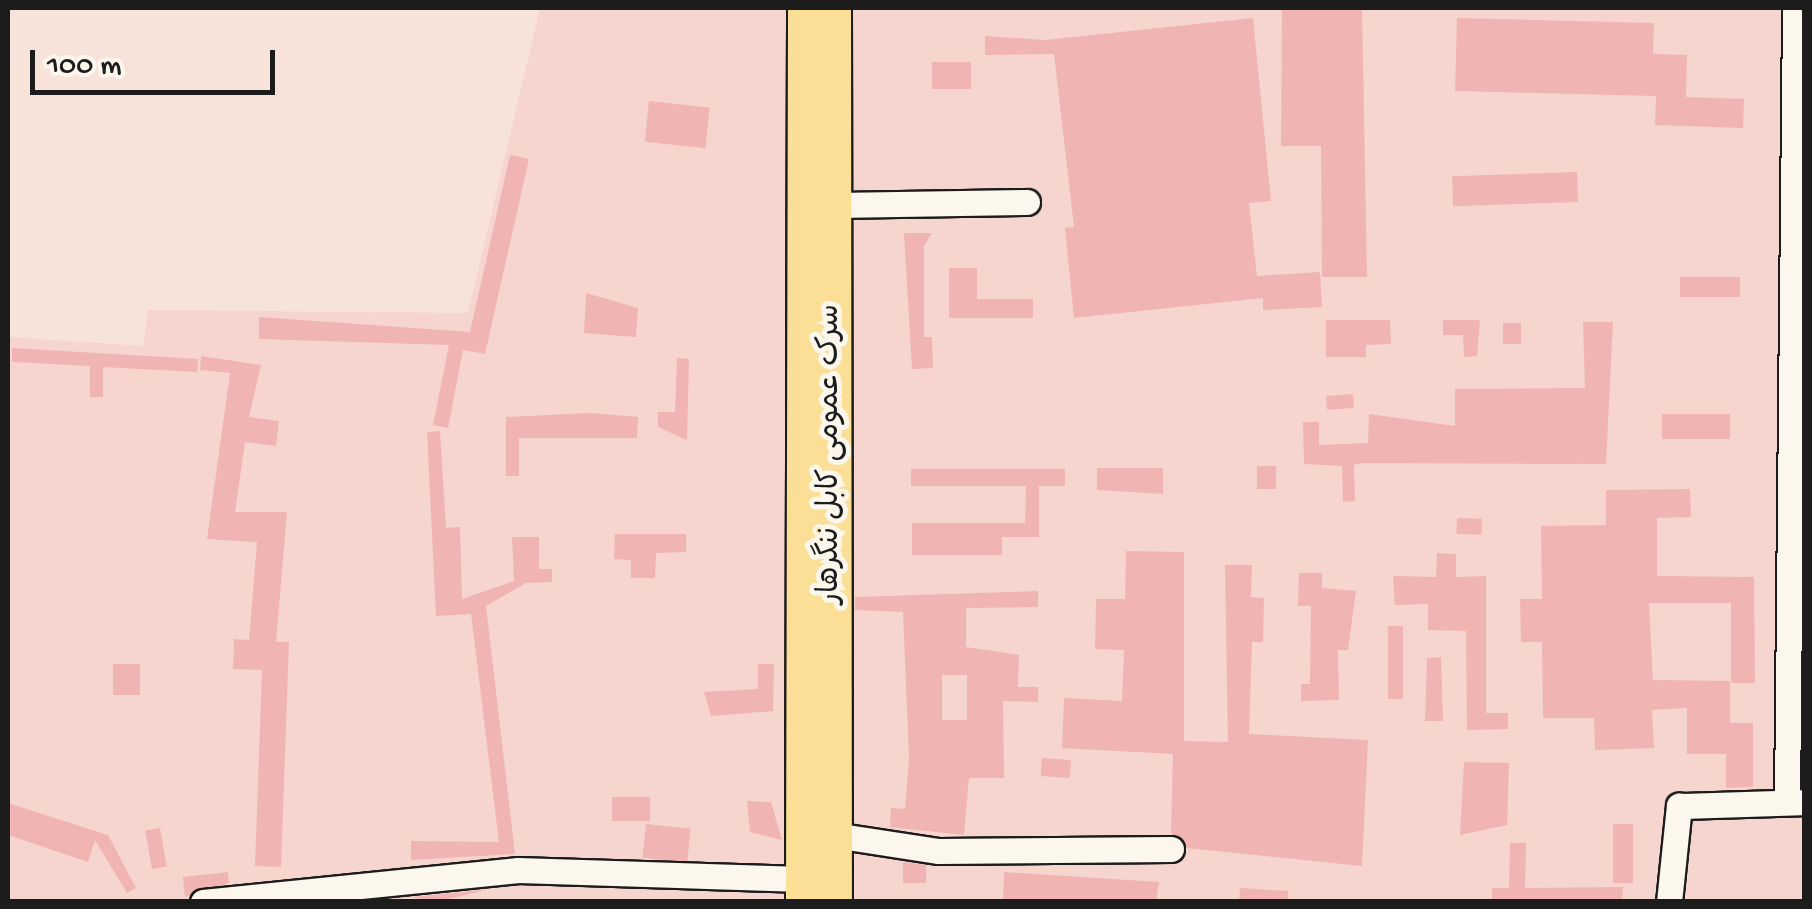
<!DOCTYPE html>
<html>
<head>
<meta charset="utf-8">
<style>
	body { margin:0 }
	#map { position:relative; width:1812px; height:909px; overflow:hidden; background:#f8e3db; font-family:"Gochi Hand","Playpen Sans Arabic",sans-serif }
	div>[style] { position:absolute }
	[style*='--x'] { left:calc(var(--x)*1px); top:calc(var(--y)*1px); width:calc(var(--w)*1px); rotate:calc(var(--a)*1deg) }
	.built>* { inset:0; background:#f6d5cf }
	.building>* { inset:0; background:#f0b4b2; transform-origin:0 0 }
	.roads { filter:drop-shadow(2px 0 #1c1c1c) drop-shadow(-2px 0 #1c1c1c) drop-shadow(0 2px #1c1c1c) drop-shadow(0 -2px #1c1c1c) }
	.minor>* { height:25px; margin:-12.5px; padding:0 12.5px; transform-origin:12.5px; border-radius:12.5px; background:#fbf7ec }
	.highway>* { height:35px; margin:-17.5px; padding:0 17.5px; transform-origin:17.5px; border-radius:17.5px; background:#fbdf96 }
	span { translate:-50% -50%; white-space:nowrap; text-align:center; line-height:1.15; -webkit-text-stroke:10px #fbf7ec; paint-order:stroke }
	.street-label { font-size:30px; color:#1c1c1c }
	.frame { position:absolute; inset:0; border:10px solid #1c1c1c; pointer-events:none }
	.scale { position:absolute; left:30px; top:50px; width:245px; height:45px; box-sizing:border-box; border:5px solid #1c1c1c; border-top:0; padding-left:12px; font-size:30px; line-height:35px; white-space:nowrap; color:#1c1c1c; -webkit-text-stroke:8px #fbf7ec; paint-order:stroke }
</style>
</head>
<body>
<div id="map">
	<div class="built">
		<div style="clip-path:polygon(540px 8px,1804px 8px,1804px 901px,8px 901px,8px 337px,143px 346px,148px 310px,468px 313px)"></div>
	</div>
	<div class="building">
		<div style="clip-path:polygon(1282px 8px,1362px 8px,1367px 277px,1322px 277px,1321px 146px,1281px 146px)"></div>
		<div style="clip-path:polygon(1253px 18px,1271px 201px,1249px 203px,1257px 276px,1320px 272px,1322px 307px,1263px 310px,1263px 298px,1074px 318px,1065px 228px,1074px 227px,1054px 54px,985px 55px,985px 36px,1045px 40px)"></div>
		<div style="clip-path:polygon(1457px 18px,1654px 23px,1653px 54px,1687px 55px,1686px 97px,1744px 99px,1743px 128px,1655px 125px,1656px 96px,1455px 91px)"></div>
		<div style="left:932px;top:62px;width:39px;height:27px"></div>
		<div style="left:649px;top:101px;width:61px;height:41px;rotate:6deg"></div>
		<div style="clip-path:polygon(510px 155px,529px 159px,485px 354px,463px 350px,448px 428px,433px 425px,449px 345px,259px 339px,259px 317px,470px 332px)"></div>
		<div style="left:1577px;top:172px;width:30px;height:125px;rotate:88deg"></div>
		<div style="clip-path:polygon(904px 233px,932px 233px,924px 246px,924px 337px,932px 337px,933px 368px,912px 369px)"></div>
		<div style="clip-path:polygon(949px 268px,977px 268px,977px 299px,1033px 299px,1033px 318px,949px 318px)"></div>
		<div style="left:1740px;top:277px;width:20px;height:60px;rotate:90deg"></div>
		<div style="clip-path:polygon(586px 293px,638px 308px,636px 337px,584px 333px)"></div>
		<div style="clip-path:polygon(1326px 320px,1390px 320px,1391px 344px,1366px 345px,1366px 357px,1326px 357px)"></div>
		<div style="clip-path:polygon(1443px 320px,1480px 320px,1477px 356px,1464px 357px,1463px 335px,1443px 335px)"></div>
		<div style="clip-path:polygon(1583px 322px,1613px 322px,1606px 464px,1363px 463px,1354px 465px,1355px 501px,1343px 502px,1342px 466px,1304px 464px,1303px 422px,1319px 422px,1319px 445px,1368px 443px,1369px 414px,1455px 426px,1455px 389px,1585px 388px)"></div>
		<div style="left:1503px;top:323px;width:18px;height:21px"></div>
		<div style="clip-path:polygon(12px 348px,198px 359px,197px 372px,103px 367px,103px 397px,90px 397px,90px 366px,12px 362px)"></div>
		<div style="clip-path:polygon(201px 356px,261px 365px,249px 417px,279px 421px,276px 446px,245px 442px,235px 512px,287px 512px,276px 642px,289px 642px,281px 867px,255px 866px,262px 670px,233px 669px,234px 639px,249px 640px,257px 542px,207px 539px,230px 373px,200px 370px)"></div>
		<div style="clip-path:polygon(677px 358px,689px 359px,687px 440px,658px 427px,658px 412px,675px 412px)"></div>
		<div style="left:1353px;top:394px;width:14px;height:27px;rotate:86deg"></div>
		<div style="clip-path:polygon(590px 413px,638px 417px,637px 438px,519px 438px,519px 476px,506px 476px,506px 417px)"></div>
		<div style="left:1662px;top:414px;width:68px;height:25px"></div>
		<div style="clip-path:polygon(440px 431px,446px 528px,460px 527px,462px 599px,514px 581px,512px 537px,539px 537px,539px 569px,552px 569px,552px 582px,526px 583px,486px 606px,515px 854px,411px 860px,411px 841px,499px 842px,471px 614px,436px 616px,427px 432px)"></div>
		<div style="left:1257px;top:466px;width:19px;height:23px"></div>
		<div style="clip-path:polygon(1097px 468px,1163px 468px,1163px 494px,1097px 490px)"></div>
		<div style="clip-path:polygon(911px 469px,1065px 469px,1065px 486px,1039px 486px,1039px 537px,1002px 537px,1002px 555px,912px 555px,912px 523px,1025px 523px,1026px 486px,911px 486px)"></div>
		<div style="clip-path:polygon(1690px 489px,1691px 517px,1657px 518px,1657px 576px,1754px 577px,1755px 683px,1731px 683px,1731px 603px,1649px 603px,1653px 680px,1730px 681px,1730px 723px,1753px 723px,1753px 787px,1726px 788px,1726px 754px,1687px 754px,1687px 708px,1652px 710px,1654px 748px,1595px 750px,1594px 718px,1543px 718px,1542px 642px,1521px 642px,1520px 599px,1542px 599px,1541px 526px,1606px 525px,1606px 490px)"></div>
		<div style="left:1457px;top:518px;width:25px;height:16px;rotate:2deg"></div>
		<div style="clip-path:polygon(615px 534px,686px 534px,686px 552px,656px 553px,655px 578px,631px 578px,631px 560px,614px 559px)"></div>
		<div style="clip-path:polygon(1126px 551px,1184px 552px,1184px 741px,1228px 742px,1225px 565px,1252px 565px,1251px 597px,1264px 598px,1263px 642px,1252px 642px,1249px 734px,1368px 740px,1362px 866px,1187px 848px,1171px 833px,1173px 754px,1062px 748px,1064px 698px,1122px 701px,1124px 650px,1095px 649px,1096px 599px,1125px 599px)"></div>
		<div style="clip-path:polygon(1437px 553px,1456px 554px,1456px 577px,1486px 576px,1486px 713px,1508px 713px,1508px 729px,1467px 730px,1466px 631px,1428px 630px,1428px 604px,1395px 605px,1393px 576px,1436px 577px)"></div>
		<div style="clip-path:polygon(1299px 573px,1322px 573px,1322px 588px,1356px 591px,1348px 650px,1338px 650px,1339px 700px,1301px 701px,1301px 684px,1310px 684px,1311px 606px,1298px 606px)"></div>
		<div style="clip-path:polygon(evenodd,1038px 591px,1038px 607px,966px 608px,966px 647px,1019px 655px,1018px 687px,1038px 687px,1038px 702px,1003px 701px,1004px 778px,969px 778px,964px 835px,890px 827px,891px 808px,905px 809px,909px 758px,903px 612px,855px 610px,855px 597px,1038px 591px,942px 675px,967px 675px,967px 720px,942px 720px,942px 675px)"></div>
		<div style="left:1388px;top:626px;width:15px;height:73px"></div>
		<div style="clip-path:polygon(1441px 657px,1443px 721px,1425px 721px,1427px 658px)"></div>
		<div style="left:140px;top:664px;width:31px;height:27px;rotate:90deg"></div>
		<div style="clip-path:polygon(758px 664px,774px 664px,773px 711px,711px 716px,704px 692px,758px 689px)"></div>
		<div style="left:1042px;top:758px;width:29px;height:18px;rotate:4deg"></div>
		<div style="clip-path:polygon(1464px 762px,1509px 763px,1507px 825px,1460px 835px)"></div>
		<div style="left:650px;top:797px;width:24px;height:38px;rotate:90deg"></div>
		<div style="clip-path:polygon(747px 801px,771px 802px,782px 840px,750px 832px)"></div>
		<div style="clip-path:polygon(8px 803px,108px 835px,136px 888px,127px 893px,95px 840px,88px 862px,8px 835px)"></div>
		<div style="left:646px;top:824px;width:45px;height:34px;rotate:6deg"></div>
		<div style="left:1633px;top:824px;width:59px;height:20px;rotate:90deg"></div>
		<div style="left:160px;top:828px;width:39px;height:15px;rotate:80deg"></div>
		<div style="clip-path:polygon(1510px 843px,1526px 843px,1525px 888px,1623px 887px,1622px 902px,1492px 902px,1492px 888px,1509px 888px)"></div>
		<div style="clip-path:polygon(903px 862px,926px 865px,926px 883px,903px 883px)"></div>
		<div style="clip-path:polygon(228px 872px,229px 883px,185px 897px,183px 877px)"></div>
		<div style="clip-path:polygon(1004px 872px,1159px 882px,1156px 902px,1003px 901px)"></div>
		<div style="clip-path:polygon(1240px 888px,1288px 891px,1288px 902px,1239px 902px)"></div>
		<div style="clip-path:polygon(486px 890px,436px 902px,412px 897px)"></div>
	</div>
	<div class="roads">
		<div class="minor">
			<div style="--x:832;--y:205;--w:195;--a:-0.9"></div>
			<div style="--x:1787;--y:801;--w:793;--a:-89.42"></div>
			<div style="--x:834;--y:835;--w:106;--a:8.7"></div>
			<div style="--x:939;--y:851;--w:232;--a:-0.5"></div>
			<div style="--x:203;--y:902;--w:317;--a:-5.8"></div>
			<div style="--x:518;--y:870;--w:285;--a:1.8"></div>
			<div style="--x:1669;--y:902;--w:97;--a:-84.1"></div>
			<div style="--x:1679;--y:806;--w:125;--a:-1.8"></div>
		</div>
		<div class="highway">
			<div style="--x:833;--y:8;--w:894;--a:89.94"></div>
			<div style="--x:803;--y:902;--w:894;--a:-89.87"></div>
		</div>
	</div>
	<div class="street-label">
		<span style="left:832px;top:454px;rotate:-90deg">سرک عمومی کابل ننگرهار</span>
	</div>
	<div class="frame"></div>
	<div class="scale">100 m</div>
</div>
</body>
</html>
